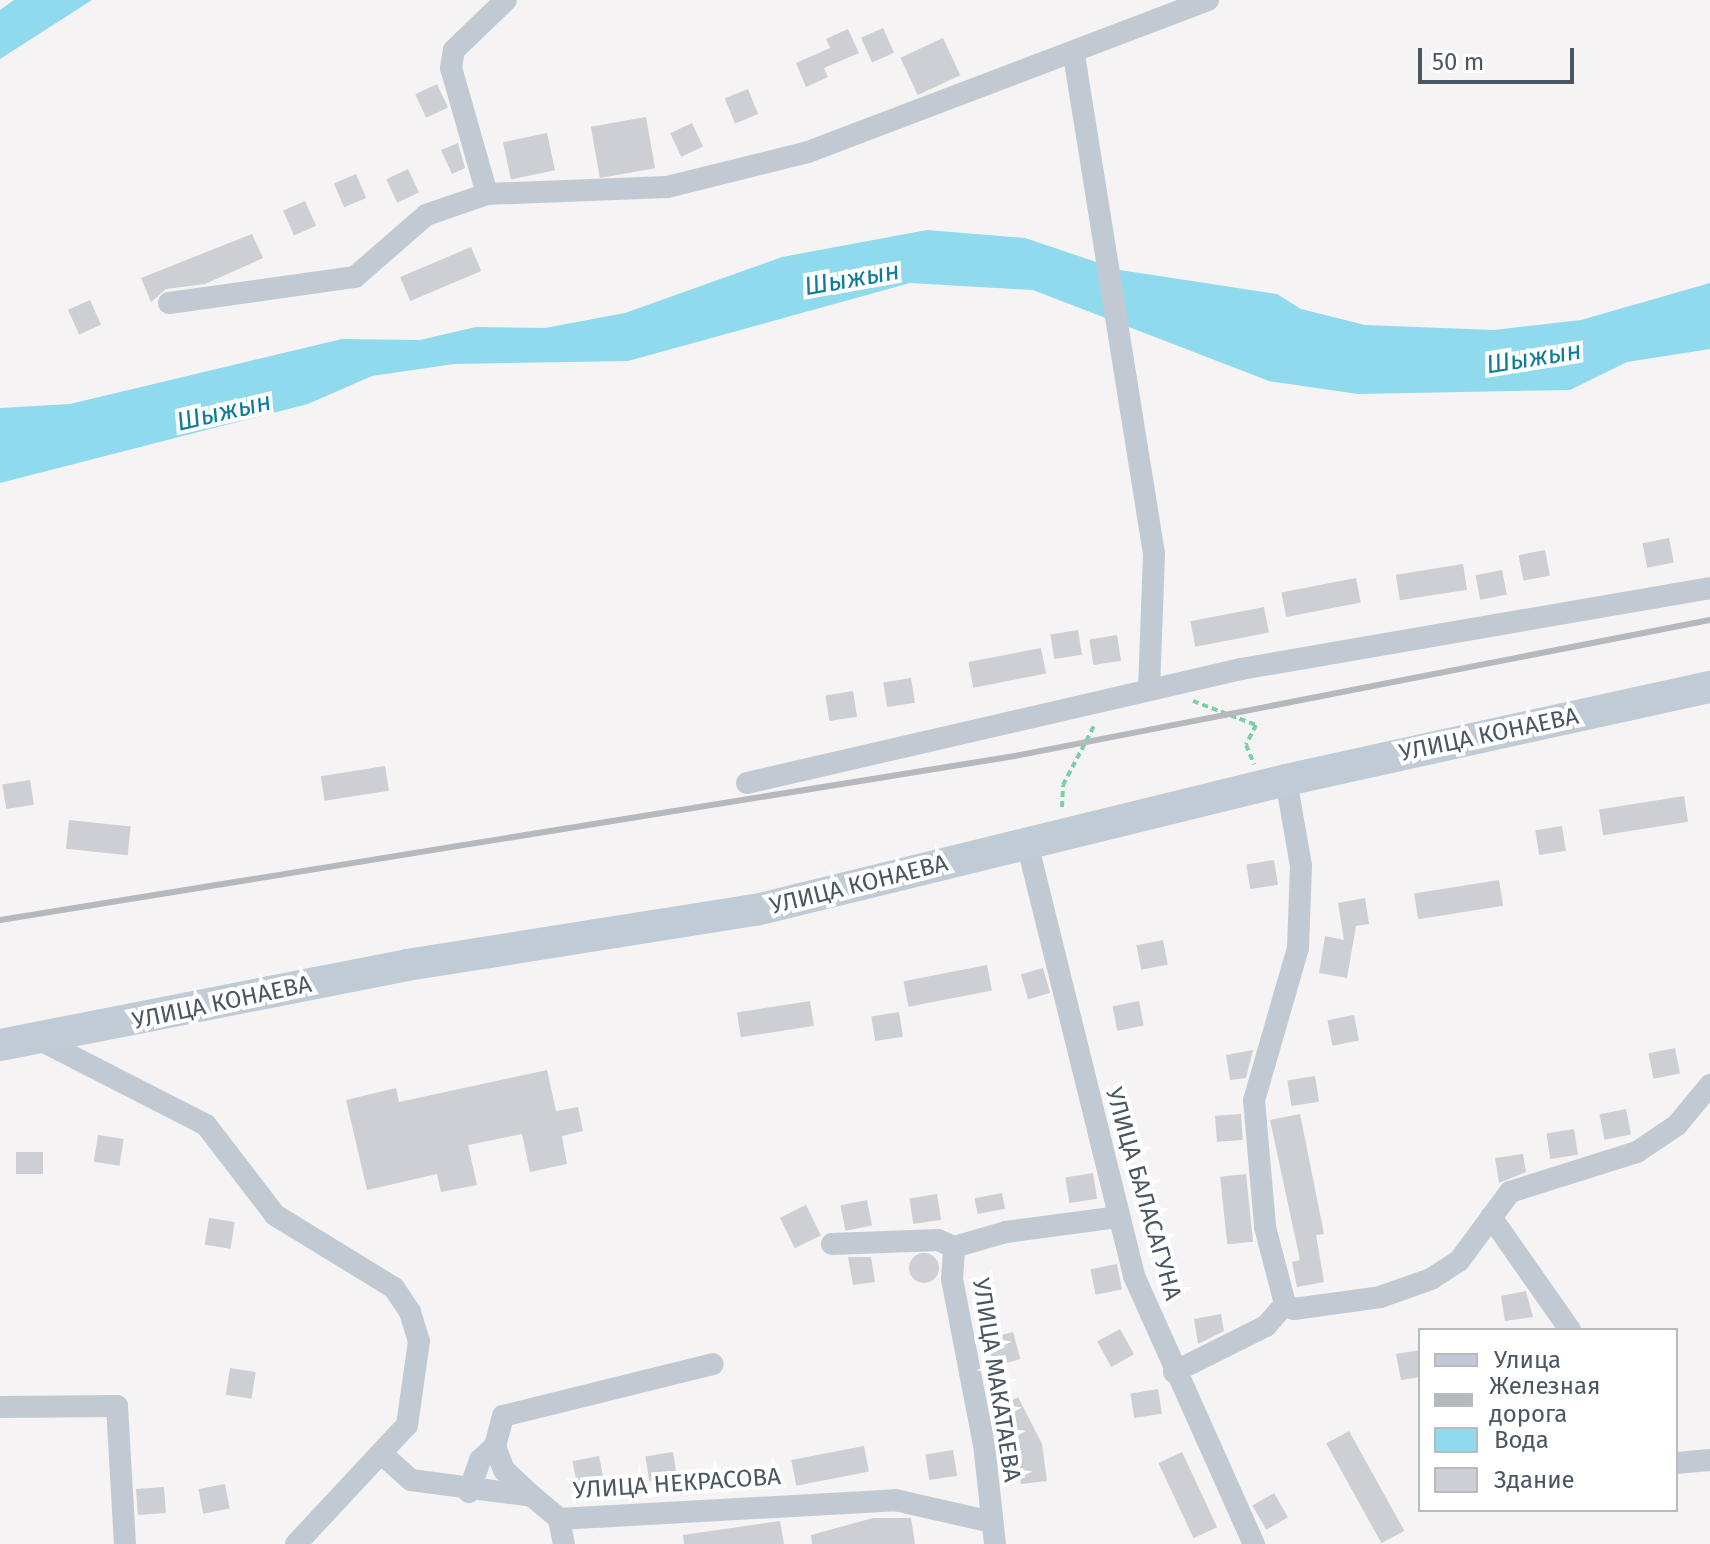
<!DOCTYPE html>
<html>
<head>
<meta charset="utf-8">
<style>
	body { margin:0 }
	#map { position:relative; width:1710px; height:1544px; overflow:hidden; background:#f5f3f3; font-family:"Fira Sans",sans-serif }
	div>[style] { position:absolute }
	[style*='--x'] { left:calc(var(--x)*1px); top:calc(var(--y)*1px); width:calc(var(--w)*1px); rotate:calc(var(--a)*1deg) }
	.water>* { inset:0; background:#90daee }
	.building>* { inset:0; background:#cdcfd5; transform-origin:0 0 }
	.round { border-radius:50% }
	.path>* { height:4px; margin-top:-2px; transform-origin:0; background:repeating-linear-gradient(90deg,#7ad0a6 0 6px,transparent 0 10px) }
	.street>* { height:22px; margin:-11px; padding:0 11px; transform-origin:11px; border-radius:11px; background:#c1cad2 }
	.secondary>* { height:32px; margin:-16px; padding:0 16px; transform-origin:16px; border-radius:16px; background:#c1cbd6 }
	.rail>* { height:6px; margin:-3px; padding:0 3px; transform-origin:3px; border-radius:3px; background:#b5b8bd }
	span { translate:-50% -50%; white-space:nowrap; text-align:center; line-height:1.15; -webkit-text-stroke:8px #fff; paint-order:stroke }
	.street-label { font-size:24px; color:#4a5661 }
	.water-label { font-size:26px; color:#0c7c9b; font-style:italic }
	.legend { position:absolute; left:1418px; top:1328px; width:260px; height:184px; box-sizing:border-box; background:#fff; border:2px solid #b7bbc0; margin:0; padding:10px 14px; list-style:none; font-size:24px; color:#4a5661 }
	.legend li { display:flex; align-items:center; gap:16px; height:40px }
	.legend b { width:40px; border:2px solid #b7bbc0 }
	.scale { position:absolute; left:1418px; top:48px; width:156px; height:36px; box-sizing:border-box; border:4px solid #4a5661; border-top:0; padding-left:10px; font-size:24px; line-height:28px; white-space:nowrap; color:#4a5661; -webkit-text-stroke:6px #fff; paint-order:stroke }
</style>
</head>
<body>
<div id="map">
	<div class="water">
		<div style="clip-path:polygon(14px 0,92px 0,0 59px,0 10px)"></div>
		<div style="clip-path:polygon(927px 230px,1025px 238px,1120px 270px,1277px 294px,1301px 309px,1365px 325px,1494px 330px,1581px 320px,1710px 283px,1710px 349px,1627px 362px,1570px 390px,1358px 394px,1269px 381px,1033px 290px,910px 283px,628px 361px,454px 364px,372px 376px,308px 404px,0 483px,0 408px,70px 404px,342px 339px,420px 340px,476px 327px,545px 328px,625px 313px,782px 257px)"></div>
	</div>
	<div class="building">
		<div style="left:883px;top:28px;width:27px;height:24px;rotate:66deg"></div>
		<div style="clip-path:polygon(848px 29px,859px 53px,824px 68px,828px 77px,806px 87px,796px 63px,830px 48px,826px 39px)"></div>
		<div style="left:943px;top:38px;width:41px;height:47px;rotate:65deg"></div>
		<div style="left:437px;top:84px;width:26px;height:24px;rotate:65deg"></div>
		<div style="left:748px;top:89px;width:27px;height:25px;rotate:68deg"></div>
		<div style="left:646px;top:117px;width:52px;height:56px;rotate:80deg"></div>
		<div style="left:692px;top:123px;width:26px;height:24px;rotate:65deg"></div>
		<div style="left:547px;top:133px;width:38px;height:45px;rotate:78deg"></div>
		<div style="clip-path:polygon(458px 143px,465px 168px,452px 174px,441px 150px)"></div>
		<div style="left:408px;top:169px;width:26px;height:24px;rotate:65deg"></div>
		<div style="left:356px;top:174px;width:26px;height:24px;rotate:67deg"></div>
		<div style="left:305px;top:201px;width:27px;height:24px;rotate:66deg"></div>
		<div style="clip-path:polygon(252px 234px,263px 258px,205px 284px,166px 289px,151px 302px,141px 278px)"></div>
		<div style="left:471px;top:247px;width:26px;height:77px;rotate:67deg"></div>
		<div style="left:90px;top:300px;width:27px;height:24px;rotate:66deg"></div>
		<div style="left:1669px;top:538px;width:25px;height:27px;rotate:79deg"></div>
		<div style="left:1545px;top:550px;width:26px;height:27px;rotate:79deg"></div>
		<div style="left:1463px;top:564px;width:26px;height:68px;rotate:81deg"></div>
		<div style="left:1502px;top:570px;width:25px;height:27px;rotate:79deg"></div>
		<div style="left:1356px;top:578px;width:25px;height:76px;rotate:79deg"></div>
		<div style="left:1264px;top:607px;width:26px;height:75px;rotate:79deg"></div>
		<div style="left:1078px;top:630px;width:25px;height:28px;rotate:81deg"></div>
		<div style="left:1117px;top:635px;width:26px;height:28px;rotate:81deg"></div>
		<div style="left:1041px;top:648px;width:26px;height:74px;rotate:79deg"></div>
		<div style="left:911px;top:678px;width:25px;height:28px;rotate:81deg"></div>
		<div style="left:853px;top:691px;width:26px;height:28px;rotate:81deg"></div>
		<div style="left:385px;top:766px;width:25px;height:65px;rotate:81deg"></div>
		<div style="left:30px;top:780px;width:25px;height:28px;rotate:81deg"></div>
		<div style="left:1684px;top:796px;width:26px;height:86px;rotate:81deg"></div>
		<div style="left:69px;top:820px;width:62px;height:29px;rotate:6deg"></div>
		<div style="left:1562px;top:826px;width:25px;height:27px;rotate:81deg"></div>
		<div style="left:1274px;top:860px;width:25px;height:28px;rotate:81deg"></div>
		<div style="left:1499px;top:880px;width:26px;height:86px;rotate:81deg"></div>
		<div style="clip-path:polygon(1365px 898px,1369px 924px,1356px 926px,1347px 978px,1319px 973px,1325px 936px,1344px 940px,1338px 903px)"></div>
		<div style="left:1163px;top:940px;width:25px;height:27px;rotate:79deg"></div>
		<div style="left:987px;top:965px;width:26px;height:85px;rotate:79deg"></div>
		<div style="left:1043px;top:968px;width:26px;height:23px;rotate:74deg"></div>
		<div style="left:810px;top:1001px;width:25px;height:74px;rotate:81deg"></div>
		<div style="left:1139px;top:1001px;width:25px;height:27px;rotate:79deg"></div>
		<div style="left:899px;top:1012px;width:25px;height:28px;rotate:81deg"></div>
		<div style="left:1354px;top:1015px;width:26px;height:27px;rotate:79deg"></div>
		<div style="left:1675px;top:1048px;width:26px;height:27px;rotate:79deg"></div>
		<div style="clip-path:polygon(1253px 1050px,1246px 1078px,1230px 1080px,1226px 1055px)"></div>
		<div style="clip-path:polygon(547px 1070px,556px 1111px,578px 1107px,583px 1131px,562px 1136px,567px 1164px,530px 1172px,522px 1134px,468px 1145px,477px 1185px,441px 1192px,437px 1174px,367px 1190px,346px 1100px,396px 1088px,399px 1102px)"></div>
		<div style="left:1315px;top:1076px;width:26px;height:28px;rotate:81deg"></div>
		<div style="left:1626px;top:1109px;width:26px;height:27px;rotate:79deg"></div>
		<div style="left:1241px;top:1114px;width:26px;height:26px;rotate:86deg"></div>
		<div style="clip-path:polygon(1300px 1114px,1324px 1234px,1316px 1235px,1324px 1282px,1297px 1287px,1292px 1262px,1300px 1260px,1270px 1120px)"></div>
		<div style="left:1574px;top:1129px;width:26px;height:28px;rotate:81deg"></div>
		<div style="left:98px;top:1135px;width:26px;height:27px;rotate:9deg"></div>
		<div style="left:16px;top:1152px;width:27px;height:22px"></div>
		<div style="clip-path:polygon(1523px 1154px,1526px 1172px,1499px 1183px,1495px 1158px)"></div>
		<div style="left:1093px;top:1173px;width:26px;height:28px;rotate:81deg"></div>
		<div style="left:1246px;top:1174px;width:68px;height:26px;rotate:84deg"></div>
		<div style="left:1002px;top:1193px;width:16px;height:28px;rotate:79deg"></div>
		<div style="left:937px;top:1194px;width:26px;height:28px;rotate:81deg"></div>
		<div style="left:867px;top:1200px;width:26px;height:27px;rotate:79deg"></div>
		<div style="left:806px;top:1205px;width:34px;height:29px;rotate:64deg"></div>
		<div style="left:209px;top:1218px;width:26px;height:27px;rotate:9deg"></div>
		<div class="round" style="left:909px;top:1253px;width:30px;height:30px"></div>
		<div style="clip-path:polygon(848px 1257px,871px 1257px,875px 1282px,853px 1285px)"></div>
		<div style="left:1117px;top:1264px;width:26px;height:27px;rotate:79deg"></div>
		<div style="clip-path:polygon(1526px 1291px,1533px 1317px,1505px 1321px,1501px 1296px)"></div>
		<div style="clip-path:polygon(1221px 1314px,1224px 1331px,1198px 1344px,1194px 1319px)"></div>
		<div style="left:1120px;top:1329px;width:29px;height:26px;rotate:61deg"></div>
		<div style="left:1013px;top:1332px;width:28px;height:27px;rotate:75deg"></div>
		<div style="clip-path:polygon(1420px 1350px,1420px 1377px,1401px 1380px,1396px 1354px)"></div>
		<div style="left:230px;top:1368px;width:26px;height:27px;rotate:9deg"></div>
		<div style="left:1158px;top:1389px;width:25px;height:28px;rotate:81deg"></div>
		<div style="clip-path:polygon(1018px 1397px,1042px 1444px,1047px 1481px,1021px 1484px,1017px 1459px,992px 1410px)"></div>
		<div style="left:1349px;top:1431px;width:114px;height:26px;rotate:61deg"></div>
		<div style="left:864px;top:1446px;width:26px;height:74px;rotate:79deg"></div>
		<div style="left:953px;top:1450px;width:26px;height:28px;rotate:81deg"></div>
		<div style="left:673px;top:1452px;width:25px;height:28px;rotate:81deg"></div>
		<div style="left:1182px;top:1452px;width:83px;height:26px;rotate:65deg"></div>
		<div style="left:599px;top:1456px;width:26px;height:27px;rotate:79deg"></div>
		<div style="left:225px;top:1484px;width:25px;height:27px;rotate:79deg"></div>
		<div style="left:164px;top:1487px;width:26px;height:28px;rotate:86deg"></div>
		<div style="left:1274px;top:1493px;width:28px;height:25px;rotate:60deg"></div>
		<div style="clip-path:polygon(873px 1518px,911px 1518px,915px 1544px,812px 1544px,811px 1535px)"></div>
		<div style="clip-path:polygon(780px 1521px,784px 1544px,684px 1544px,683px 1535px)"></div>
	</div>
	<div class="path">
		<div style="--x:1193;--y:701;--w:67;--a:20.9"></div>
		<div style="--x:1256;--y:725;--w:22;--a:117"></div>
		<div style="--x:1246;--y:745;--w:21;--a:67"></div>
		<div style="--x:1062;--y:807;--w:22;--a:-87"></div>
		<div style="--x:1063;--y:785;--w:69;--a:-62.3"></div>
	</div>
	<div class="street">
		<div style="--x:1074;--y:55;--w:505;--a:80.89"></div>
		<div style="--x:1154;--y:554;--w:135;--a:92.1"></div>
		<div style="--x:487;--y:194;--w:131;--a:-105.9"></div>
		<div style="--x:451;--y:68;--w:18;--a:-81"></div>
		<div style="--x:454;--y:50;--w:72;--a:-43.9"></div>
		<div style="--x:169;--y:303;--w:188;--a:-8"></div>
		<div style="--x:355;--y:277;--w:94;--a:-41.1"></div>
		<div style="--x:426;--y:215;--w:65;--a:-19"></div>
		<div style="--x:487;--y:194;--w:180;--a:-2.2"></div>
		<div style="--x:667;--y:187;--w:145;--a:-13.9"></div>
		<div style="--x:808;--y:152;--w:428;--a:-20.8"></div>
		<div style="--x:1286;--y:780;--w:87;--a:80.1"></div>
		<div style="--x:1301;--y:866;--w:82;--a:92.1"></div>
		<div style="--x:1298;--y:948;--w:158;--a:106.1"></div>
		<div style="--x:1254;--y:1100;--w:127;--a:85"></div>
		<div style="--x:1265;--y:1227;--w:80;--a:75.4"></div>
		<div style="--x:1285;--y:1304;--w:10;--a:29"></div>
		<div style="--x:1294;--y:1309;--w:87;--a:-7.9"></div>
		<div style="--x:1380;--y:1297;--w:54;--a:-19.4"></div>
		<div style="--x:1431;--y:1279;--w:33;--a:-33"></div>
		<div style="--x:1459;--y:1261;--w:86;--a:-53.5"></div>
		<div style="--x:1510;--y:1192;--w:133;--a:-17.5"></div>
		<div style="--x:1637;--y:1152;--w:48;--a:-34"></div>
		<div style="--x:1677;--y:1125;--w:52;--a:-50.5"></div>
		<div style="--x:747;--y:783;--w:507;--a:-12.99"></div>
		<div style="--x:1241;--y:669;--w:476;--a:-9.8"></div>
		<div style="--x:1027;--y:843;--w:446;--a:76.1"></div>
		<div style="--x:1134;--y:1276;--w:294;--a:65.9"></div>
		<div style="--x:40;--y:1040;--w:186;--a:27.1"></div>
		<div style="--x:206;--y:1125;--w:113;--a:52.5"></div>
		<div style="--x:275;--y:1215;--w:140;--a:31.5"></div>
		<div style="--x:394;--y:1288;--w:29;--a:56"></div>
		<div style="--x:410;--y:1312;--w:30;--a:73"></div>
		<div style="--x:419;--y:1341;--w:85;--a:98.1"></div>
		<div style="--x:407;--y:1425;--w:163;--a:133"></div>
		<div style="--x:1491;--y:1217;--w:138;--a:55"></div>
		<div style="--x:832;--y:1244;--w:106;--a:-2.2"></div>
		<div style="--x:938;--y:1240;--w:17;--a:24"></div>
		<div style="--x:1174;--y:1372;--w:103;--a:-26.6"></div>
		<div style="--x:1266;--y:1326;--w:29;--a:-49"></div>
		<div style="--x:0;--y:1407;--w:117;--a:-0.5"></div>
		<div style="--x:117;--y:1406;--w:138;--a:86.7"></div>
		<div style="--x:382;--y:1454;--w:39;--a:42"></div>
		<div style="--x:411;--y:1480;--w:122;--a:7.5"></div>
		<div style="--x:532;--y:1496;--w:35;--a:40"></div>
		<div style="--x:559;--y:1519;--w:337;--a:-3.2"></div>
		<div style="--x:895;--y:1500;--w:99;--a:12.8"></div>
		<div style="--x:1676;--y:1463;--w:34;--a:-5"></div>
		<div style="--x:469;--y:1492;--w:34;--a:-71"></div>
		<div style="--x:480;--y:1460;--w:21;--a:-43"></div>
		<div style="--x:532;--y:1496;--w:38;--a:-137"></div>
		<div style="--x:504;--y:1470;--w:26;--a:-111"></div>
		<div style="--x:495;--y:1446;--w:31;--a:-75"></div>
		<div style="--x:503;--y:1416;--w:216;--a:-13.9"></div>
		<div style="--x:559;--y:1519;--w:25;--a:79"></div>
		<div style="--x:995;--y:1544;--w:100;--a:-96.3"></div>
		<div style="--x:984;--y:1445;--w:169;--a:-100.9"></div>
		<div style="--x:952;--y:1279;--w:32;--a:-86"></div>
		<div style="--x:954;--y:1247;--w:54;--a:-16.1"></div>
		<div style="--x:1006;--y:1232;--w:114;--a:-7.6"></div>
	</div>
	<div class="secondary">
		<div style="--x:0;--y:1045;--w:415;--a:-11.1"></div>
		<div style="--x:407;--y:965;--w:353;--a:-9"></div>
		<div style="--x:756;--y:910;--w:546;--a:-13.78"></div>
		<div style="--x:1286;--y:780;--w:434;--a:-12.4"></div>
	</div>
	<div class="rail">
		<div style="--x:0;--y:920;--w:1028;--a:-9.18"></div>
		<div style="--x:1015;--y:756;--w:708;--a:-11.07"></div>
	</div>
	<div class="street-label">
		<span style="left:1489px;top:735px;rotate:-12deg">УЛИЦА КОНАЕВА</span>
		<span style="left:859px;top:885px;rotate:-14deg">УЛИЦА КОНАЕВА</span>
		<span style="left:222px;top:1003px;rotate:-12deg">УЛИЦА КОНАЕВА</span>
		<span style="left:1143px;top:1194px;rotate:74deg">УЛИЦА БАЛАСАГУНА</span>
		<span style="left:996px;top:1380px;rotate:81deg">УЛИЦА МАКАТАЕВА</span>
		<span style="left:677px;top:1484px;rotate:-4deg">УЛИЦА НЕКРАСОВА</span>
	</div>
	<div class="water-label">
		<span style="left:852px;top:279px;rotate:-10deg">Шыжын</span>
		<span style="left:1534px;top:358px;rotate:-9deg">Шыжын</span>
		<span style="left:224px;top:412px;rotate:-13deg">Шыжын</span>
	</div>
	<ul class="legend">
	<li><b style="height:10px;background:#c1cbd6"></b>Улица</li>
	<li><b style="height:10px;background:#b5b8bd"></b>Железная дорога</li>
	<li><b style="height:22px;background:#90daee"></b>Вода</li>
	<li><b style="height:22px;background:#cdcfd5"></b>Здание</li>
	</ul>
	<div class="scale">50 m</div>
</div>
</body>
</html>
